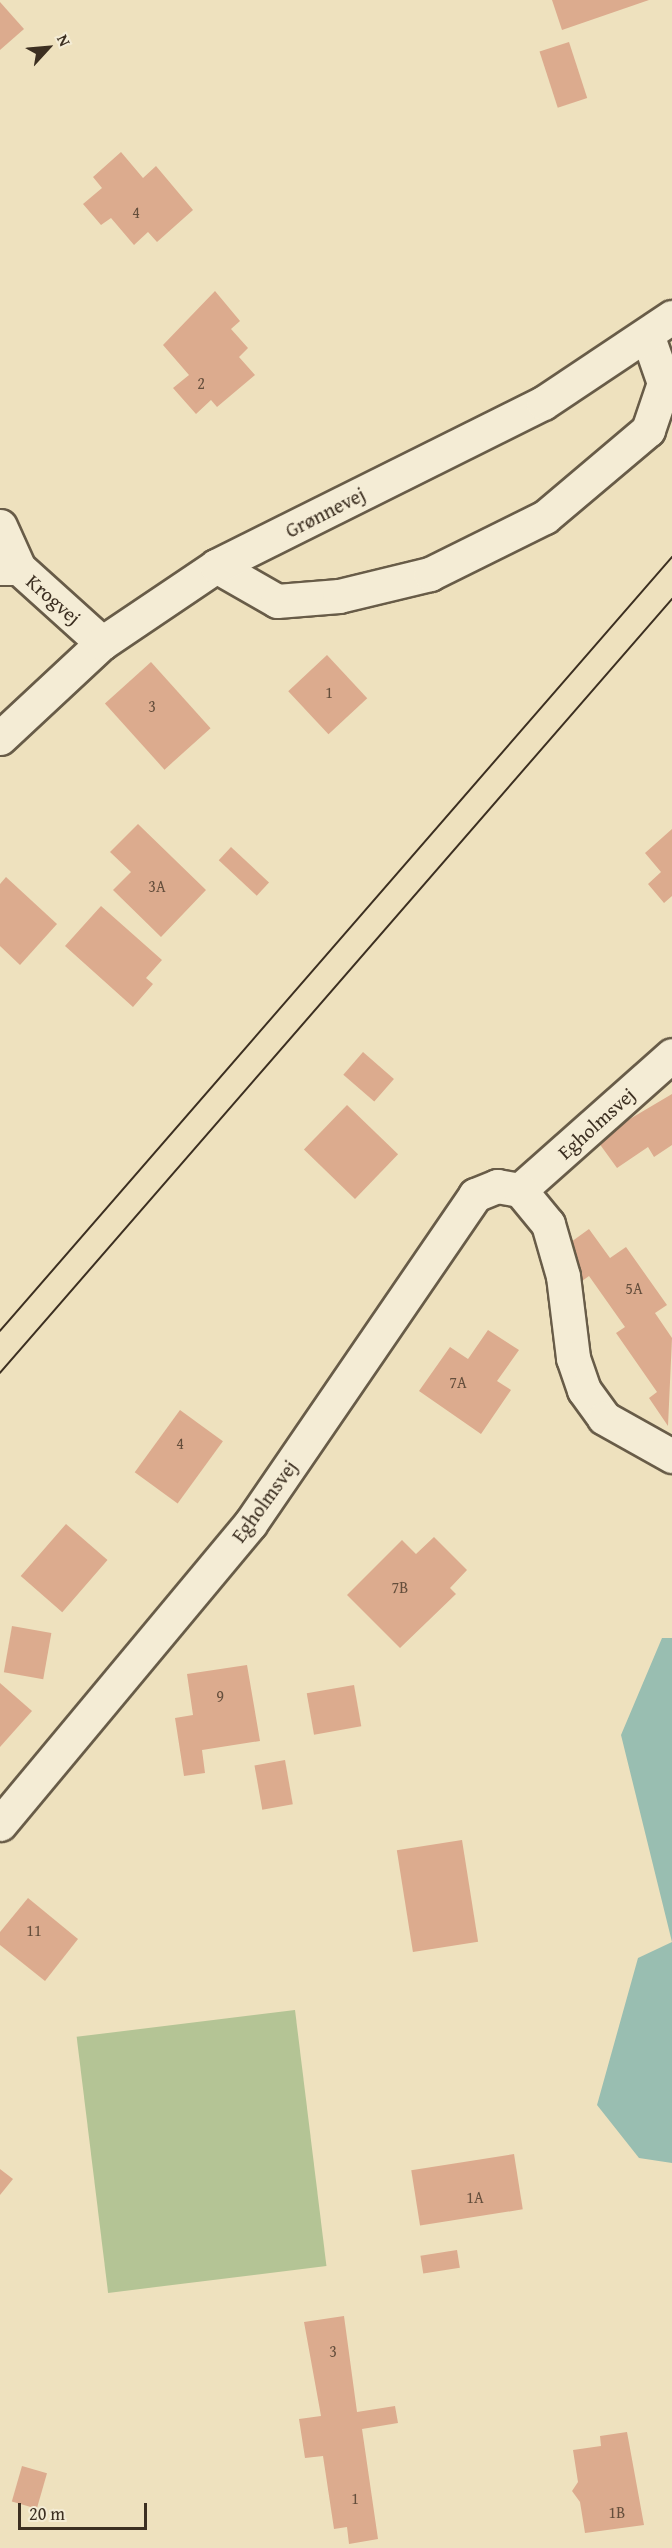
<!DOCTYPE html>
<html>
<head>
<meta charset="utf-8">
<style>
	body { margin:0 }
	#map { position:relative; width:672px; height:2548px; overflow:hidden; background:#eee1be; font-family:"Gentium Book Plus",serif }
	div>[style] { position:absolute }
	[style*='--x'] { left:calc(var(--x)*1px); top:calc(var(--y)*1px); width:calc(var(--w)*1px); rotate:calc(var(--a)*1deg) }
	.green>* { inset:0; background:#b4c495; transform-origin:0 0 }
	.water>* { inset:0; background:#99beb1 }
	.building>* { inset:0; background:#dcab8e; transform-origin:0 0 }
	.roads { filter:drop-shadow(2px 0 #685c48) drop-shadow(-2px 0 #685c48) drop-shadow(0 2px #685c48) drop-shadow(0 -2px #685c48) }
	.minor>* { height:33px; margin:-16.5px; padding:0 16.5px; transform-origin:16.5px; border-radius:16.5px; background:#f4ecd5 }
	.tram>* { height:1.5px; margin:-0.75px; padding:0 0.75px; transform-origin:0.75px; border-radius:0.75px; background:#3c2f21 }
	span { translate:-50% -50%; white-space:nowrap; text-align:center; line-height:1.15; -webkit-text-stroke:5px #f4ecd5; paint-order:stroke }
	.number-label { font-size:16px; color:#644e3c }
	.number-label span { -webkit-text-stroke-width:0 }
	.street-label { font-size:20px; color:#3c2f21 }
	.north { position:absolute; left:18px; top:18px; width:60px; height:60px; -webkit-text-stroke:4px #f4ecd5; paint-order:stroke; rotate:64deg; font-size:16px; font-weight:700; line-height:24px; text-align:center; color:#3c2f21 }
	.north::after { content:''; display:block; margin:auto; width:21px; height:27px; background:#3c2f21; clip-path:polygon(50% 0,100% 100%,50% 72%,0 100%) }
	.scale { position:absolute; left:18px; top:2503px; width:129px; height:27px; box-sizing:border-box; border:3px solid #3c2f21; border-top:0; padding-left:8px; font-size:18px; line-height:21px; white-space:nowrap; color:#3c2f21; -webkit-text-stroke:4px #f4ecd5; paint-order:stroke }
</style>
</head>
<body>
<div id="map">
	<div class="green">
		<div style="left:295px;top:2010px;width:258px;height:220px;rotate:83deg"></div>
	</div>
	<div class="water">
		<div style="clip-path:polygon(662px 1638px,672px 1638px,672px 2163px,639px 2158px,597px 2105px,638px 1958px,672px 1942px,621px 1735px)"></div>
	</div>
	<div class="building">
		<div style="clip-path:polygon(552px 0,649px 0,562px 30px)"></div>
		<div style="clip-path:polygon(0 2px,24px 29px,0 50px)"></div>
		<div style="left:569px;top:42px;width:59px;height:31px;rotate:72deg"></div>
		<div style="clip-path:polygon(121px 152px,143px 178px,156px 166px,193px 210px,157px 242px,148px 232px,134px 245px,111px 218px,101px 225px,83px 204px,102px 188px,93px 177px)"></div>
		<div style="clip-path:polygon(215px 291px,240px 321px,231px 329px,248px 348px,239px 357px,255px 375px,217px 407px,211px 400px,196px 414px,173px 388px,189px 375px,163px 345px)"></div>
		<div style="left:327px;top:655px;width:59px;height:53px;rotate:47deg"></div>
		<div style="left:151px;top:662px;width:89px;height:62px;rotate:48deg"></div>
		<div style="clip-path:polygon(138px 824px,206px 890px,161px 937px,113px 890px,131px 872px,110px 852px)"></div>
		<div style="clip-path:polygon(672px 829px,672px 896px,664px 903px,648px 884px,661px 872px,645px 853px)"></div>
		<div style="left:231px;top:847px;width:52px;height:18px;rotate:43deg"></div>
		<div style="clip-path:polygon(6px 877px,57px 924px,20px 965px,0 946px,0 884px)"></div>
		<div style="clip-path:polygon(101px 906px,162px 960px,146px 978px,153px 984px,133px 1007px,65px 946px)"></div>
		<div style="left:363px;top:1052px;width:41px;height:30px;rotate:41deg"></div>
		<div style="clip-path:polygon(672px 1094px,672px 1145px,654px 1157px,648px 1147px,617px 1168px,596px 1139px)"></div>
		<div style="left:347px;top:1105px;width:71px;height:62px;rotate:44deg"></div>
		<div style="clip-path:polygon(589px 1229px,610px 1258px,626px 1247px,667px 1305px,655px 1313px,672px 1338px,668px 1426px,649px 1398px,657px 1392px,616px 1333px,625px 1327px,589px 1276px,582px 1281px,560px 1250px)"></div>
		<div style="clip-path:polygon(488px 1330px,519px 1350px,497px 1381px,511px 1390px,481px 1434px,419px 1391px,450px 1347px,468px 1359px)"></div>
		<div style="left:180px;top:1410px;width:53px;height:77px;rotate:36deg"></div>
		<div style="left:66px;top:1524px;width:55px;height:69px;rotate:41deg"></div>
		<div style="clip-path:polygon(434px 1537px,467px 1570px,450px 1588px,456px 1594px,400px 1648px,347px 1595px,402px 1540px,416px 1554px)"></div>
		<div style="left:12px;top:1626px;width:40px;height:47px;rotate:10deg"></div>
		<div style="clip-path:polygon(247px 1665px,260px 1741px,202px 1750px,205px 1773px,184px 1776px,175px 1718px,193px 1715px,187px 1674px)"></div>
		<div style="clip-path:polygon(0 1683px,32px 1711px,0 1747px)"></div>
		<div style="left:354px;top:1685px;width:42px;height:48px;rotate:80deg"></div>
		<div style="left:285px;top:1760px;width:45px;height:31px;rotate:80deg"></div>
		<div style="left:462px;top:1840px;width:103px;height:66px;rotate:81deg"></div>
		<div style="clip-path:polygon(28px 1898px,78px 1939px,45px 1981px,0 1945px,0 1932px)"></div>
		<div style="left:514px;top:2154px;width:56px;height:104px;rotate:81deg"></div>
		<div style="clip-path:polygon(0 2169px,13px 2179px,0 2195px)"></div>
		<div style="left:457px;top:2250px;width:18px;height:37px;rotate:81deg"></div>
		<div style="clip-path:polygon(344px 2316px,357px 2412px,395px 2406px,398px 2423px,362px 2429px,378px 2539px,349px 2544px,347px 2527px,334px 2529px,323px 2456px,305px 2458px,299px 2419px,321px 2416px,304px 2322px)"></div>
		<div style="clip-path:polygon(627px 2432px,644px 2525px,585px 2533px,580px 2502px,572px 2491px,578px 2482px,573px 2450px,601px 2446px,600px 2436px)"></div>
		<div style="left:22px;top:2466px;width:26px;height:37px;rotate:16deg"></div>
	</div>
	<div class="roads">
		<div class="minor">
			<div style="--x:0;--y:526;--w:46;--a:65.7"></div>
			<div style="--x:216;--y:566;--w:70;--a:29.8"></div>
			<div style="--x:277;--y:601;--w:62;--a:-4.6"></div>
			<div style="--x:339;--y:596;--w:94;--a:-13.6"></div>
			<div style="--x:430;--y:574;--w:128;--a:-26.4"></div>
			<div style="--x:545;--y:517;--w:135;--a:-40.2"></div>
			<div style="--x:648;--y:430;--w:50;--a:-71.2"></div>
			<div style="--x:664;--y:383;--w:49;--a:-109.2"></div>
			<div style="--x:0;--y:568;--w:19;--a:0"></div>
			<div style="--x:19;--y:568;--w:112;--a:42.1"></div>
			<div style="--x:0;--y:738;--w:139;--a:-43"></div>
			<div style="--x:102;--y:643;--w:138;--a:-34"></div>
			<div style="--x:216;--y:566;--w:365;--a:-26.5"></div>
			<div style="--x:543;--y:403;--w:155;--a:-33.7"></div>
			<div style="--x:520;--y:1190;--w:203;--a:-41.6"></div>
			<div style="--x:0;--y:1824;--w:391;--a:-50.2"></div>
			<div style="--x:250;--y:1524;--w:399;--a:-55.6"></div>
			<div style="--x:475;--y:1195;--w:24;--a:-22"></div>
			<div style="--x:497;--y:1186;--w:23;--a:10"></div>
			<div style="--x:520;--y:1190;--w:44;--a:50.5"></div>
			<div style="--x:548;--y:1224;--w:54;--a:73.9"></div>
			<div style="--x:563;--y:1276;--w:83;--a:83"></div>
			<div style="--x:573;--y:1358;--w:34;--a:71"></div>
			<div style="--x:584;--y:1390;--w:34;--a:54"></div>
			<div style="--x:604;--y:1418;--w:78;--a:29.2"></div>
		</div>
	</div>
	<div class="tram">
		<div style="--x:0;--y:1331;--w:1025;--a:-49.03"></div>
		<div style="--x:0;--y:1373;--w:1025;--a:-49.03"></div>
	</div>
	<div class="number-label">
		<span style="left:136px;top:212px">4</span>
		<span style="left:201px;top:383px">2</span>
		<span style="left:329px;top:692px">1</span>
		<span style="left:152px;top:706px">3</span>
		<span style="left:157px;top:886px">3A</span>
		<span style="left:634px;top:1288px">5A</span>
		<span style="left:458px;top:1382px">7A</span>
		<span style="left:180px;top:1443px">4</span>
		<span style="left:400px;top:1587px">7B</span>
		<span style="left:220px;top:1696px">9</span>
		<span style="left:34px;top:1930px">11</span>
		<span style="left:475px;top:2197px">1A</span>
		<span style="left:333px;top:2351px">3</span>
		<span style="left:355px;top:2498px">1</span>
		<span style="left:617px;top:2512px">1B</span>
	</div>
	<div class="street-label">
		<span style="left:325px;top:512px;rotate:-27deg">Grønnevej</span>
		<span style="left:54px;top:599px;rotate:41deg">Krogvej</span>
		<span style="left:596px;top:1123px;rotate:-42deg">Egholmsvej</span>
		<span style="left:264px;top:1501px;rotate:-54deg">Egholmsvej</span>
	</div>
	<div class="north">N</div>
	<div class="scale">20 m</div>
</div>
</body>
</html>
